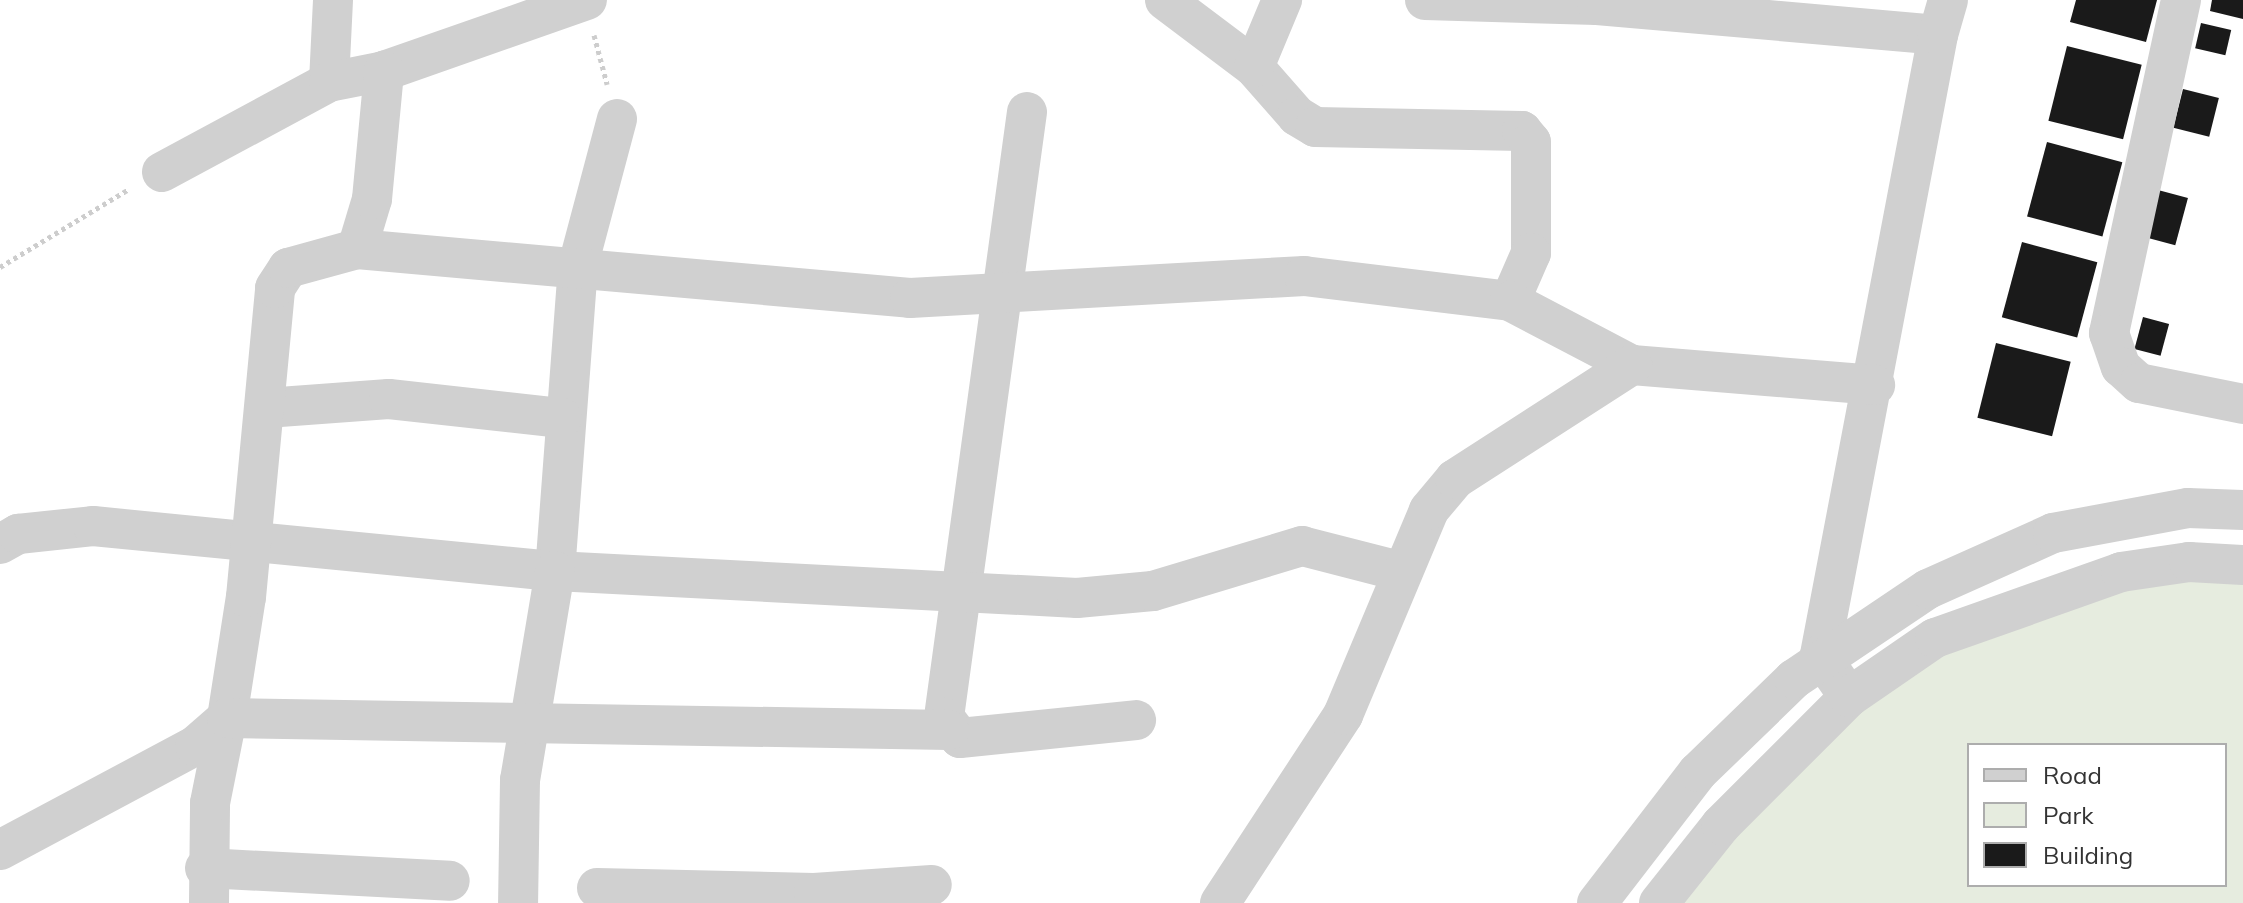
<!DOCTYPE html>
<html>
<head>
<meta charset="utf-8">
<style>
	body { margin:0 }
	#map { position:relative; width:2243px; height:903px; overflow:hidden; background:#fff; font-family:Mulish,sans-serif }
	div>[style] { position:absolute }
	[style*='--x'] { left:calc(var(--x)*1px); top:calc(var(--y)*1px); width:calc(var(--w)*1px); rotate:calc(var(--a)*1deg) }
	.green>* { inset:0; background:#e6ecdf }
	.building>* { inset:0; background:#1a1a1a; transform-origin:0 0 }
	.path>* { height:5px; margin-top:-2.5px; transform-origin:0; background:repeating-linear-gradient(90deg,#cdcdcd 0 4px,transparent 0 8px) }
	.minor>* { height:40px; margin:-20px; padding:0 20px; transform-origin:20px; border-radius:20px; background:#d0d0d0 }
	span { translate:-50% -50%; white-space:nowrap; text-align:center; line-height:1.15; -webkit-text-stroke:8px #fff; paint-order:stroke }
	.legend { position:absolute; left:1967px; top:743px; width:260px; height:144px; box-sizing:border-box; background:#fff; border:2px solid #adadad; margin:0; padding:10px 14px; list-style:none; font-size:24px; color:#333 }
	.legend li { display:flex; align-items:center; gap:16px; height:40px }
	.legend b { width:40px; border:2px solid #adadad }
</style>
</head>
<body>
<div id="map">
	<div class="green">
		<div style="clip-path:polygon(evenodd,2243px 570px,2243px 903px,1657px 903px,1893px 669px,2079px 577px,2243px 570px,1969px 745px,2225px 745px,2225px 885px,1969px 885px,1969px 745px)"></div>
	</div>
	<div class="building">
		<div style="clip-path:polygon(2076px 0,2157px 0,2146px 42px,2070px 22px)"></div>
		<div style="clip-path:polygon(2212px 0,2243px 0,2243px 19px,2210px 11px)"></div>
		<div style="left:2201px;top:23px;width:31px;height:26px;rotate:13deg"></div>
		<div style="left:2067px;top:46px;width:77px;height:77px;rotate:14deg"></div>
		<div style="left:2183px;top:89px;width:37px;height:40px;rotate:14deg"></div>
		<div style="left:2047px;top:142px;width:78px;height:77px;rotate:15deg"></div>
		<div style="left:2158px;top:190px;width:31px;height:49px;rotate:15deg"></div>
		<div style="left:2022px;top:242px;width:78px;height:78px;rotate:15deg"></div>
		<div style="left:2143px;top:317px;width:27px;height:33px;rotate:15deg"></div>
		<div style="left:1996px;top:343px;width:77px;height:77px;rotate:14deg"></div>
	</div>
	<div class="path">
		<div style="--x:594;--y:35;--w:51;--a:75.1"></div>
		<div style="--x:0;--y:267;--w:151;--a:-31.2"></div>
	</div>
	<div class="minor">
		<div style="--x:1165;--y:0;--w:111;--a:37"></div>
		<div style="--x:1254;--y:67;--w:65;--a:48.7"></div>
		<div style="--x:1297;--y:116;--w:21;--a:31"></div>
		<div style="--x:1315;--y:127;--w:207;--a:1.1"></div>
		<div style="--x:1522;--y:131;--w:14;--a:51"></div>
		<div style="--x:1531;--y:142;--w:111;--a:90"></div>
		<div style="--x:1531;--y:253;--w:52;--a:113.6"></div>
		<div style="--x:1425;--y:0;--w:172;--a:1.7"></div>
		<div style="--x:1597;--y:5;--w:342;--a:5"></div>
		<div style="--x:1938;--y:35;--w:631;--a:100.78"></div>
		<div style="--x:1820;--y:655;--w:51;--a:55.4"></div>
		<div style="--x:2181;--y:0;--w:341;--a:102.2"></div>
		<div style="--x:2109;--y:333;--w:36;--a:71"></div>
		<div style="--x:2121;--y:367;--w:24;--a:42"></div>
		<div style="--x:2139;--y:383;--w:106;--a:11.4"></div>
		<div style="--x:1938;--y:35;--w:36;--a:-74"></div>
		<div style="--x:1254;--y:67;--w:73;--a:-67.3"></div>
		<div style="--x:329;--y:82;--w:82;--a:-87.2"></div>
		<div style="--x:1027;--y:112;--w:611;--a:97.81"></div>
		<div style="--x:944;--y:717;--w:26;--a:53"></div>
		<div style="--x:960;--y:738;--w:177;--a:-5.8"></div>
		<div style="--x:617;--y:119;--w:152;--a:104.9"></div>
		<div style="--x:578;--y:266;--w:306;--a:94.3"></div>
		<div style="--x:555;--y:571;--w:523;--a:2.96"></div>
		<div style="--x:1077;--y:598;--w:76;--a:-5.3"></div>
		<div style="--x:1153;--y:591;--w:156;--a:-16.8"></div>
		<div style="--x:1302;--y:546;--w:104;--a:14.4"></div>
		<div style="--x:162;--y:172;--w:190;--a:-28.3"></div>
		<div style="--x:329;--y:82;--w:56;--a:-11.3"></div>
		<div style="--x:384;--y:71;--w:215;--a:-19.3"></div>
		<div style="--x:357;--y:249;--w:555;--a:5.06"></div>
		<div style="--x:910;--y:298;--w:395;--a:-3.2"></div>
		<div style="--x:1304;--y:276;--w:208;--a:6.9"></div>
		<div style="--x:1510;--y:301;--w:138;--a:27.7"></div>
		<div style="--x:1632;--y:365;--w:244;--a:4.7"></div>
		<div style="--x:266;--y:408;--w:123;--a:-4.2"></div>
		<div style="--x:389;--y:399;--w:174;--a:6.3"></div>
		<div style="--x:0;--y:544;--w:21;--a:-29"></div>
		<div style="--x:18;--y:534;--w:75;--a:-6.1"></div>
		<div style="--x:93;--y:526;--w:464;--a:5.6"></div>
		<div style="--x:555;--y:571;--w:212;--a:99.5"></div>
		<div style="--x:520;--y:780;--w:123;--a:90.9"></div>
		<div style="--x:0;--y:850;--w:221;--a:-28.1"></div>
		<div style="--x:195;--y:746;--w:43;--a:-41.2"></div>
		<div style="--x:227;--y:718;--w:122;--a:-81.1"></div>
		<div style="--x:246;--y:597;--w:310;--a:-84.6"></div>
		<div style="--x:275;--y:288;--w:24;--a:-57"></div>
		<div style="--x:288;--y:268;--w:72;--a:-15.4"></div>
		<div style="--x:357;--y:249;--w:52;--a:-73.3"></div>
		<div style="--x:372;--y:199;--w:129;--a:-84.6"></div>
		<div style="--x:205;--y:868;--w:245;--a:3"></div>
		<div style="--x:597;--y:888;--w:217;--a:1.3"></div>
		<div style="--x:814;--y:893;--w:118;--a:-3.9"></div>
		<div style="--x:209;--y:903;--w:100;--a:-89.4"></div>
		<div style="--x:210;--y:803;--w:87;--a:-78.7"></div>
		<div style="--x:227;--y:718;--w:722;--a:0.95"></div>
		<div style="--x:1220;--y:903;--w:225;--a:-56.8"></div>
		<div style="--x:1343;--y:715;--w:222;--a:-67.2"></div>
		<div style="--x:1429;--y:510;--w:40;--a:-50"></div>
		<div style="--x:1455;--y:479;--w:211;--a:-32.8"></div>
		<div style="--x:1597;--y:903;--w:165;--a:-52.4"></div>
		<div style="--x:1698;--y:772;--w:134;--a:-44.1"></div>
		<div style="--x:1794;--y:679;--w:161;--a:-33.9"></div>
		<div style="--x:1928;--y:589;--w:137;--a:-24.1"></div>
		<div style="--x:2053;--y:533;--w:137;--a:-10.5"></div>
		<div style="--x:2188;--y:508;--w:55;--a:2.1"></div>
		<div style="--x:1659;--y:903;--w:100;--a:-51.5"></div>
		<div style="--x:1721;--y:825;--w:181;--a:-45"></div>
		<div style="--x:1849;--y:697;--w:104;--a:-34.5"></div>
		<div style="--x:1935;--y:638;--w:197;--a:-19.5"></div>
		<div style="--x:2121;--y:572;--w:69;--a:-8.4"></div>
		<div style="--x:2189;--y:562;--w:54;--a:3.2"></div>
	</div>
	<ul class="legend">
	<li><b style="height:10px;background:#d0d0d0"></b>Road</li>
	<li><b style="height:22px;background:#e6ecdf"></b>Park</li>
	<li><b style="height:22px;background:#1a1a1a"></b>Building</li>
	</ul>
</div>
</body>
</html>
